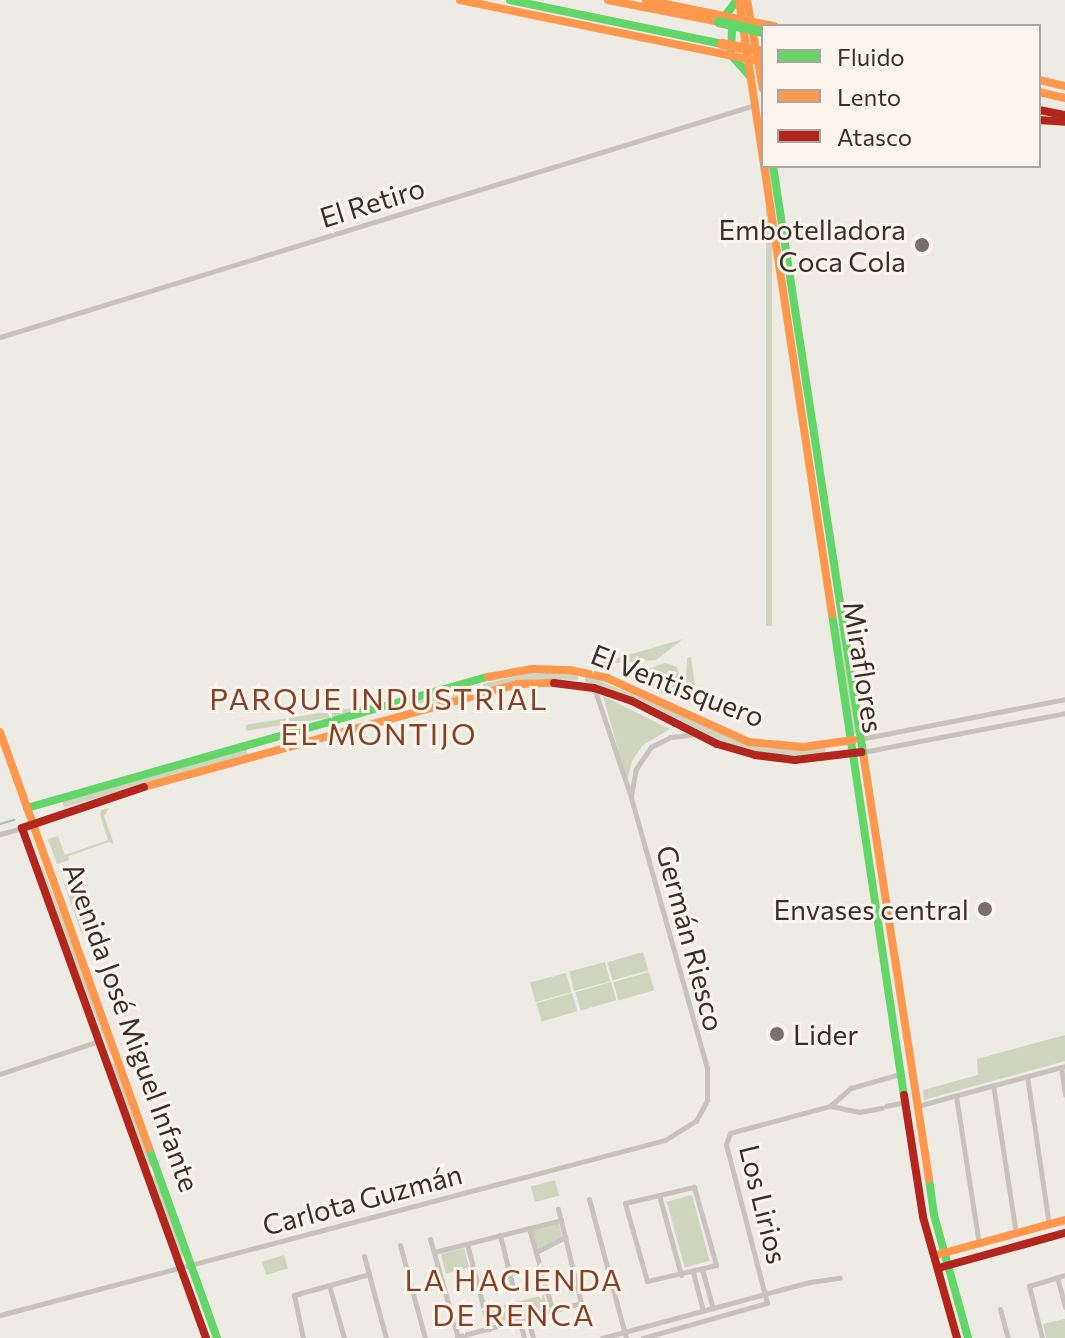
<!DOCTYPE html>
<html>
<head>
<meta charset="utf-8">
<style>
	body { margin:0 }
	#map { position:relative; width:1065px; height:1338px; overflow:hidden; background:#eeeae4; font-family:Commissioner,sans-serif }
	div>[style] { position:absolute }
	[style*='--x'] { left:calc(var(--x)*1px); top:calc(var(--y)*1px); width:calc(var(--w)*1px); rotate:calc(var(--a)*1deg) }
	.green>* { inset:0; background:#ced4be; transform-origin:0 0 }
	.stream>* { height:2px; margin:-1px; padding:0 1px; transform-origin:1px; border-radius:1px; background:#a0bdbf }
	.street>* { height:5px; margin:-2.5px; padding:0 2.5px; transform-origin:2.5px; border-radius:2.5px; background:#c8c2bc }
	.fast>* { height:8px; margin:-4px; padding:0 4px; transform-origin:4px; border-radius:4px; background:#63d668 }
	.slow>* { height:8px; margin:-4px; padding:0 4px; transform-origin:4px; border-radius:4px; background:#ff974d }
	.jam>* { height:8px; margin:-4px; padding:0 4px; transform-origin:4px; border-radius:4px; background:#b3261e }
	.fast-bridge>* { height:10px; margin:-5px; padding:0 5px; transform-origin:5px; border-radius:5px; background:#63d668 }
	.slow-bridge>* { height:10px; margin:-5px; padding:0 5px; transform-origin:5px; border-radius:5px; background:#ff974d }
	.dots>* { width:22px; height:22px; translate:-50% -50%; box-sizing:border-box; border:4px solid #faf4ec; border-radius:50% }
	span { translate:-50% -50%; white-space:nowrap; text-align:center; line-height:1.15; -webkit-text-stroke:6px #faf4ec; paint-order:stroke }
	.street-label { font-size:28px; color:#39302a }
	.poi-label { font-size:28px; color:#39302a }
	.right { translate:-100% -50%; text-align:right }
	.left { translate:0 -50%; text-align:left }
	.neighbourhood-label { font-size:30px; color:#864225; letter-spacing:2px }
	.legend { position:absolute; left:761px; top:24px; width:280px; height:144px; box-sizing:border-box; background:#faf4ec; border:2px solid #ada69e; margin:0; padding:10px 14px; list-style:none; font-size:24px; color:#39302a }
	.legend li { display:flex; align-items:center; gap:16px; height:40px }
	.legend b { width:40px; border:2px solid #ada69e }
</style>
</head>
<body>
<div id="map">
	<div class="green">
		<div style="left:766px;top:166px;width:6px;height:460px"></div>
		<div style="left:840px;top:628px;width:107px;height:5px;rotate:81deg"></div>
		<div style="clip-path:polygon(683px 639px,656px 660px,615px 663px,600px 668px,591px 666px)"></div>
		<div style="clip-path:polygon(691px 657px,699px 713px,686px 684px,687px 658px)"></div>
		<div style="clip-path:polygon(665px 663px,677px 667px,681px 684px,665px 695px,640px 680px,645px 670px)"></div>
		<div style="clip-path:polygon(535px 672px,578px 674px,578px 680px,536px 679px,447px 699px,445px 693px)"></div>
		<div style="clip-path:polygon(586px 675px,750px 744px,796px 749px,825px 748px,826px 755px,775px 755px,722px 742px,639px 699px,585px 682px)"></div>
		<div style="left:440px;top:694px;width:6px;height:197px;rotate:81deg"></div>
		<div style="clip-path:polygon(603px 696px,670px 729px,643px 745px,632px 761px,627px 781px)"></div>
		<div style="left:246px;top:748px;width:7px;height:191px;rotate:74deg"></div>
		<div style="clip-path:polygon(109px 808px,104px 816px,114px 844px,109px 842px,68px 856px,69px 860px,57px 864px,48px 839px,58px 836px,65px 855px,108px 840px,100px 815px,101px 810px)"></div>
		<div style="left:42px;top:866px;width:200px;height:4px;rotate:69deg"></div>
		<div style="clip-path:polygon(71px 882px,88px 926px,96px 930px,82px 934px,64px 884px)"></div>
		<div style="left:643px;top:952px;width:19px;height:37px;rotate:74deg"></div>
		<div style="left:605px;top:962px;width:20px;height:37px;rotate:75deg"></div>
		<div style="left:649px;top:972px;width:19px;height:37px;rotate:74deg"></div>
		<div style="left:566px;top:973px;width:20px;height:37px;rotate:75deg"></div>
		<div style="left:611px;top:982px;width:19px;height:37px;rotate:74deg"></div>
		<div style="left:572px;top:993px;width:19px;height:37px;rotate:74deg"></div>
		<div style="clip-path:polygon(1065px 1035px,1065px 1061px,924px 1100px,923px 1090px,978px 1075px,977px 1059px)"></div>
		<div style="left:115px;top:1063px;width:109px;height:4px;rotate:70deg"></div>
		<div style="clip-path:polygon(157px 1175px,185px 1253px,184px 1256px,179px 1256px,151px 1177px)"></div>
		<div style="left:555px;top:1180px;width:16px;height:25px;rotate:75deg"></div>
		<div style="left:692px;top:1195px;width:68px;height:26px;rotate:75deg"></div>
		<div style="clip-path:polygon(559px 1223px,562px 1237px,538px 1249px,532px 1230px)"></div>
		<div style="left:464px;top:1248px;width:20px;height:24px;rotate:75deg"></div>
		<div style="left:284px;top:1255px;width:14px;height:23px;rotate:73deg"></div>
		<div style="left:544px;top:1295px;width:16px;height:58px;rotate:76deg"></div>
		<div style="clip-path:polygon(1065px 1319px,1065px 1338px,1046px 1338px,1043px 1324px)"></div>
	</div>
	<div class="stream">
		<div style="--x:0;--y:824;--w:15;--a:-16"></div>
	</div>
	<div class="street">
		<div style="--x:0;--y:337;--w:790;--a:-17.08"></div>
		<div style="--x:860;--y:739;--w:209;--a:-11"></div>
		<div style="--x:863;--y:752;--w:206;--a:-10.9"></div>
		<div style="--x:631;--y:796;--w:27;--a:-80"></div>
		<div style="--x:636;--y:769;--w:27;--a:-56"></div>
		<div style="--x:651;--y:747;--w:22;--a:-27"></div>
		<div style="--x:671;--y:737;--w:25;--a:-7"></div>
		<div style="--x:0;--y:834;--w:23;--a:-15"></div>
		<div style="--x:1061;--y:1067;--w:28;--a:82"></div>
		<div style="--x:0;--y:1074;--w:104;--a:-18.4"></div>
		<div style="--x:1027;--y:1076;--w:151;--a:81.6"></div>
		<div style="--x:879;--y:1080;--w:22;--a:-16"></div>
		<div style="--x:993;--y:1085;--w:151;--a:81.2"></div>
		<div style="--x:956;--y:1096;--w:150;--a:81.2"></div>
		<div style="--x:831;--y:1106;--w:29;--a:12"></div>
		<div style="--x:859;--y:1112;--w:23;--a:-10"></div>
		<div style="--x:886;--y:1106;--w:19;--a:-12"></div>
		<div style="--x:917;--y:1106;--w:153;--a:-15.1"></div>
		<div style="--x:694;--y:1187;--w:81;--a:74.2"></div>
		<div style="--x:716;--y:1265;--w:71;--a:166.9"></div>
		<div style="--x:647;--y:1281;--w:81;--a:-105.8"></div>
		<div style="--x:625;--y:1203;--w:71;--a:-13.1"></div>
		<div style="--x:659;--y:1195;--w:83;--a:74.6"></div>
		<div style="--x:589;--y:1199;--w:144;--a:75.1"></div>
		<div style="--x:529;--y:1228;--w:88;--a:74.2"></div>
		<div style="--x:500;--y:1235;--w:55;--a:76.2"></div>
		<div style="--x:430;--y:1239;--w:103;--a:74.2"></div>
		<div style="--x:467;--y:1244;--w:88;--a:75.5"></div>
		<div style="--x:400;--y:1245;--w:96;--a:75"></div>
		<div style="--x:434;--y:1252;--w:131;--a:-14.1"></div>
		<div style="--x:536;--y:1252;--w:33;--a:-27"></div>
		<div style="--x:364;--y:1256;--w:85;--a:75"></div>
		<div style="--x:702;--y:1269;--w:41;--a:74.6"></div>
		<div style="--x:693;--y:1272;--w:40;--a:75.6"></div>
		<div style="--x:1057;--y:1277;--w:31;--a:75"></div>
		<div style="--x:329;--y:1285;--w:55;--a:74.2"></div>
		<div style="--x:1000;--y:1309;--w:30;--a:75"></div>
		<div style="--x:0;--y:1315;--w:688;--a:-14.74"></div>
		<div style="--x:665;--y:1140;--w:36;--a:-32"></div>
		<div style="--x:696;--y:1121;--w:24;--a:-62"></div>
		<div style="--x:707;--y:1100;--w:32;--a:-90"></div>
		<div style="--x:707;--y:1068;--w:281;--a:-105.7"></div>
		<div style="--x:631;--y:797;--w:115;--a:-108.7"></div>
		<div style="--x:528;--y:1320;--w:19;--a:74"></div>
		<div style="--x:520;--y:1322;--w:16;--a:76"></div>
		<div style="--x:457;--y:1337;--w:129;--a:-15.3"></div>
		<div style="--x:581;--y:1303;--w:97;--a:-103.7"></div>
		<div style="--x:303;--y:1338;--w:44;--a:-101.8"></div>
		<div style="--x:294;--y:1295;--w:78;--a:-15.6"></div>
		<div style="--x:602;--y:1338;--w:215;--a:-15.1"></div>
		<div style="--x:810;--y:1282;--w:30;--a:-8"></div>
		<div style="--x:643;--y:1338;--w:129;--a:-15.8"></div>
		<div style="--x:767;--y:1303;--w:164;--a:-104.5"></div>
		<div style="--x:726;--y:1144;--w:12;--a:-70"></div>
		<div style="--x:730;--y:1133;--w:104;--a:-15.1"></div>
		<div style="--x:830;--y:1106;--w:28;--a:-41"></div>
		<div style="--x:851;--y:1088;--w:25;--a:-16"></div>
		<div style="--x:1042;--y:1338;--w:54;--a:-104"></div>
		<div style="--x:1029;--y:1286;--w:38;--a:-17"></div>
	</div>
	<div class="fast">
		<div style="--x:510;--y:0;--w:217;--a:11.7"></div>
		<div style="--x:737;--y:0;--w:21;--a:127"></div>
		<div style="--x:724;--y:17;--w:14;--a:56"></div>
		<div style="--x:732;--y:29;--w:26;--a:92"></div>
		<div style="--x:731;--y:55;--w:30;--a:48"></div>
		<div style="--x:773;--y:166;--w:600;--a:81.28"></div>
		<div style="--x:832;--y:614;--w:486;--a:81.5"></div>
		<div style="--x:27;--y:808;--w:479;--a:-15.9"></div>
		<div style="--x:149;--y:1148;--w:202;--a:70.3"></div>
		<div style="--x:929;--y:1179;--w:36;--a:82"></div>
		<div style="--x:934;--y:1215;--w:128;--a:74.5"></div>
	</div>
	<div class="slow">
		<div style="--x:460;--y:0;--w:309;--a:11.6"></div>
		<div style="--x:608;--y:0;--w:113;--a:11.2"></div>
		<div style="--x:646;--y:0;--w:131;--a:11.5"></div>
		<div style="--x:739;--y:0;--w:621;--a:81.39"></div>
		<div style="--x:747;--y:0;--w:90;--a:79.8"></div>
		<div style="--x:1039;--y:80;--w:27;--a:13"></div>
		<div style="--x:1039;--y:92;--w:27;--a:13"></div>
		<div style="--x:488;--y:677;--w:45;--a:-10.3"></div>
		<div style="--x:532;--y:669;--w:38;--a:2"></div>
		<div style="--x:570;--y:670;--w:38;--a:12"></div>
		<div style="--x:607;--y:678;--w:156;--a:24.3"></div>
		<div style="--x:749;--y:742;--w:54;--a:5.3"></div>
		<div style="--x:803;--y:747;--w:51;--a:-7.8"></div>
		<div style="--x:0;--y:732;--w:442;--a:70.3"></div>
		<div style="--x:864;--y:759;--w:425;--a:81.2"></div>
		<div style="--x:144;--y:787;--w:388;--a:-15.4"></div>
		<div style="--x:518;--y:684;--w:36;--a:-2"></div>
		<div style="--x:940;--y:1254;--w:130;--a:-15.2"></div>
	</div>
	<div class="jam">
		<div style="--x:1039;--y:110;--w:26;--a:11"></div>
		<div style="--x:1039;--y:120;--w:26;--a:4"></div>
		<div style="--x:554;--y:683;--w:40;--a:7.1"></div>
		<div style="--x:594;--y:688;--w:40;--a:18.9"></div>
		<div style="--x:632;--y:701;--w:95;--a:26.8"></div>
		<div style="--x:717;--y:744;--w:40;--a:16"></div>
		<div style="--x:755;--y:755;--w:40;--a:7.1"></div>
		<div style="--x:795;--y:760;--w:67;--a:-6.8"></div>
		<div style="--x:144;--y:787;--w:129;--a:161.4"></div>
		<div style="--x:22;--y:828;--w:542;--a:70.16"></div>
		<div style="--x:904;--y:1095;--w:123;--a:81.1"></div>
		<div style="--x:923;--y:1217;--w:126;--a:74.3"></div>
		<div style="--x:942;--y:1267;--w:128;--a:-15.5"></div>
	</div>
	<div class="fast-bridge">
		<div style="--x:719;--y:22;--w:45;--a:12.8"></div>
	</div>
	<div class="slow-bridge">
		<div style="--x:722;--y:44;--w:42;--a:11"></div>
	</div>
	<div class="dots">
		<div style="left:922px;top:245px;background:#78716b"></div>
		<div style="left:985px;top:909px;background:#78716b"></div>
		<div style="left:777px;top:1034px;background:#78716b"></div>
	</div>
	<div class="street-label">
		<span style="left:372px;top:202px;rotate:-17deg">El Retiro</span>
		<span style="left:864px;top:667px;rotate:81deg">Miraflores</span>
		<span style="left:678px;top:685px;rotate:21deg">El Ventisquero</span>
		<span style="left:691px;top:938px;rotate:75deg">Germán Riesco</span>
		<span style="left:132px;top:1027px;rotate:70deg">Avenida José Miguel Infante</span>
		<span style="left:362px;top:1199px;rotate:-15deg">Carlota Guzmán</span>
		<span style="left:764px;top:1204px;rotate:76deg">Los Lirios</span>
	</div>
	<div class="poi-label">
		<span class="right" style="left:906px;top:245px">Embotelladora<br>Coca Cola</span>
		<span class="right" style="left:969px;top:909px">Envases central</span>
		<span class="left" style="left:793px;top:1034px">Lider</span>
	</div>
	<div class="neighbourhood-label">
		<span style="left:379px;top:715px">PARQUE INDUSTRIAL<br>EL MONTIJO</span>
		<span style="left:514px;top:1296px">LA HACIENDA<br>DE RENCA</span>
	</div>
	<ul class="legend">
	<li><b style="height:10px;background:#63d668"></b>Fluido</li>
	<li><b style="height:10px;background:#ff974d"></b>Lento</li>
	<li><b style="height:10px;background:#b3261e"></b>Atasco</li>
	</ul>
</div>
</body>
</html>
